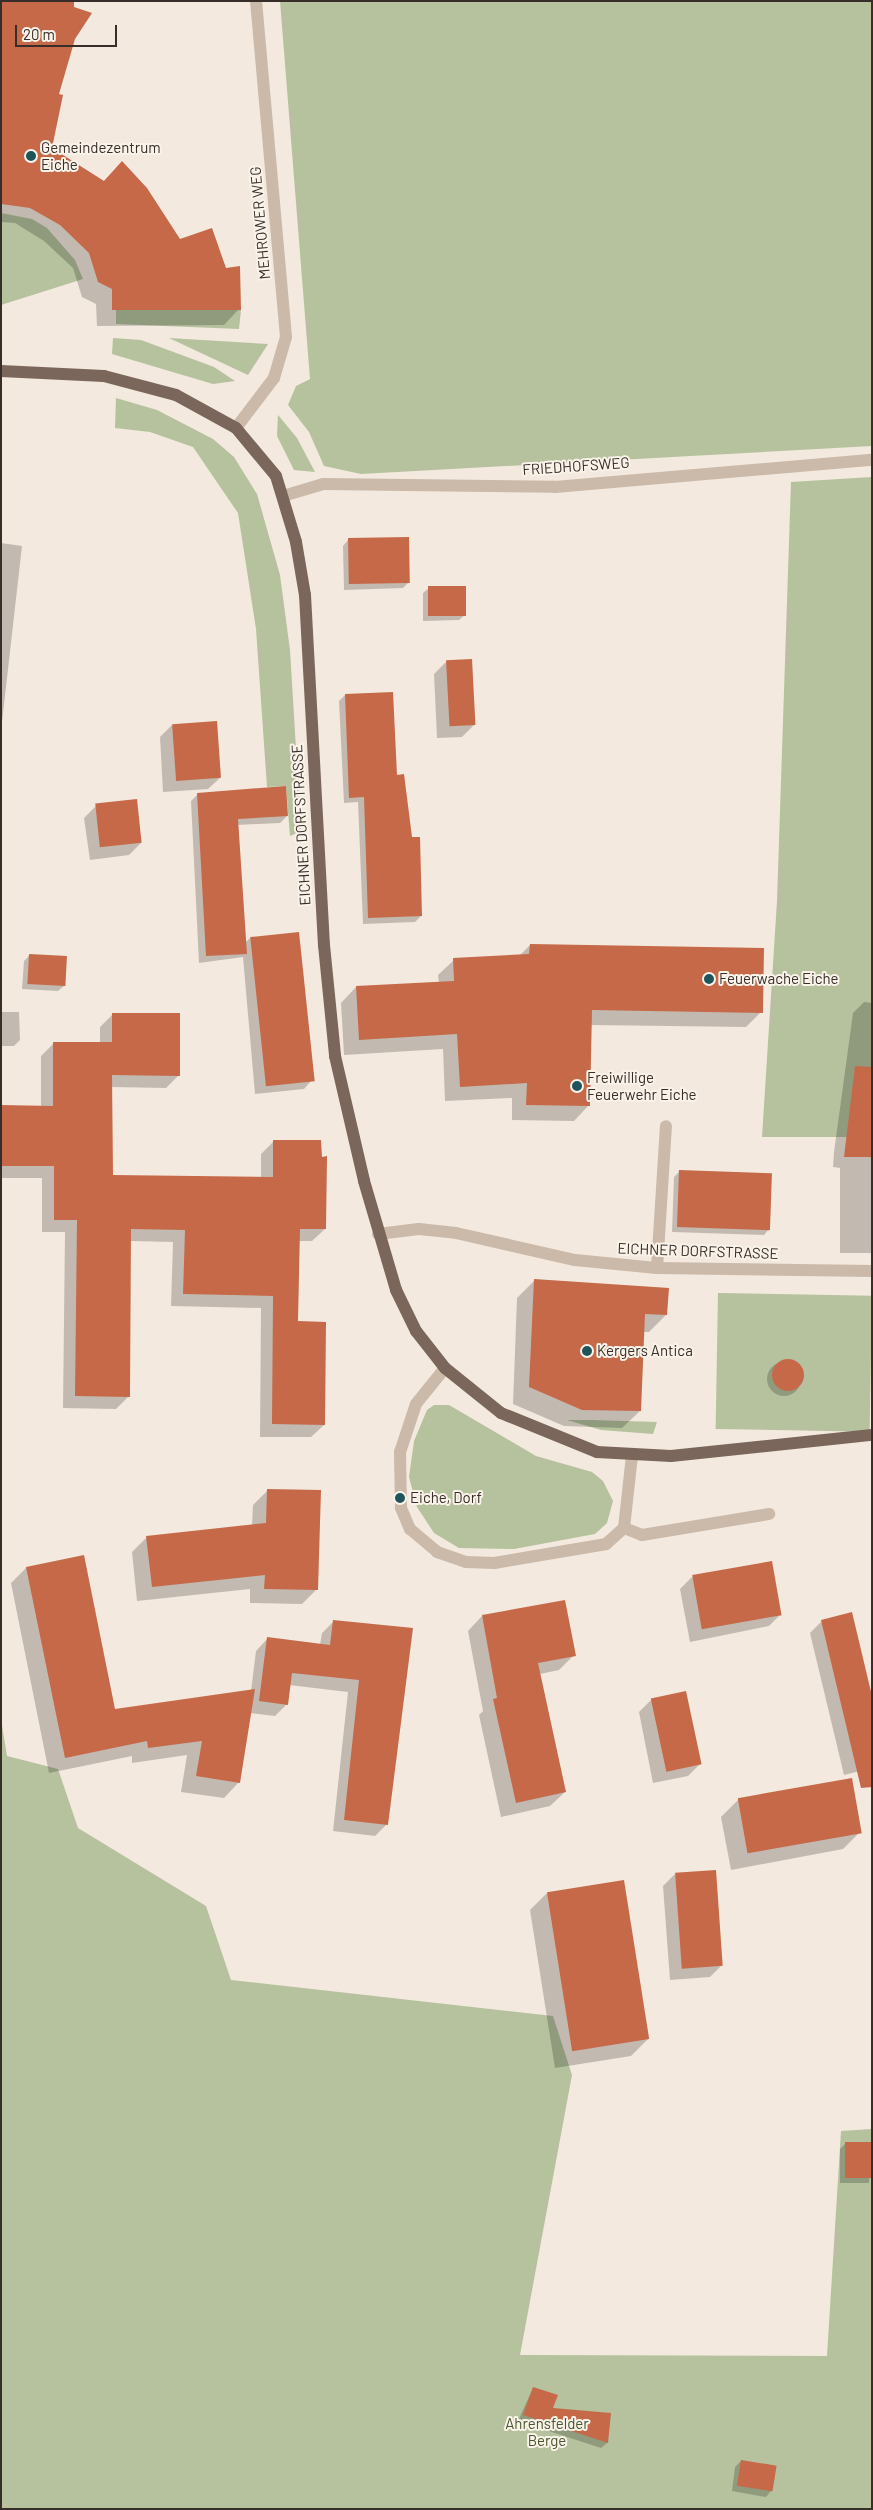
<!DOCTYPE html>
<html>
<head>
<meta charset="utf-8">
<style>
	body { margin:0 }
	#map { position:relative; width:873px; height:2510px; overflow:hidden; background:#f3e9de; font-family:Barlow,sans-serif }
	div>[style] { position:absolute }
	[style*='--x'] { left:calc(var(--x)*1px); top:calc(var(--y)*1px); width:calc(var(--w)*1px); rotate:calc(var(--a)*1deg) }
	.green>* { inset:0; background:#b5c29d; transform-origin:0 0 }
	.shadow>* { inset:0; background:#0003 }
	.round { border-radius:50% }
	.building>* { inset:0; background:#c66948; transform-origin:0 0 }
	.minor>* { height:12px; margin:-6px; padding:0 6px; transform-origin:6px; border-radius:6px; background:#cbb9a9 }
	.major>* { height:12px; margin:-6px; padding:0 6px; transform-origin:6px; border-radius:6px; background:#7a665a }
	.dots>* { width:14px; height:14px; translate:-50% -50%; box-sizing:border-box; border:2px solid #faf3ea; border-radius:50% }
	span { translate:-50% -50%; white-space:nowrap; text-align:center; line-height:1.15; -webkit-text-stroke:4px #faf3ea; paint-order:stroke }
	.poi-label { font-size:15px; color:#382e29 }
	.left { translate:0 -50%; text-align:left }
	.street-label { font-size:15px; color:#382e29 }
	.park-label { font-size:15px; color:#47572d }
	.frame { position:absolute; inset:0; border:2px solid #382e29; pointer-events:none }
	.scale { position:absolute; left:15px; top:25px; width:102px; height:22px; box-sizing:border-box; border:2px solid #382e29; border-top:0; padding-left:6px; font-size:15px; line-height:18px; white-space:nowrap; color:#382e29; -webkit-text-stroke:4px #faf3ea; paint-order:stroke }
</style>
</head>
<body>
<div id="map">
	<div class="green">
		<div style="clip-path:polygon(280px 1px,872px 1px,872px 446px,361px 474px,324px 466px,309px 432px,288px 405px,296px 386px,310px 379px)"></div>
		<div style="clip-path:polygon(1px 213px,32px 219px,47px 228px,75px 260px,83px 279px,1px 305px)"></div>
		<div style="clip-path:polygon(116px 310px,241px 310px,239px 329px,116px 324px)"></div>
		<div style="clip-path:polygon(113px 338px,141px 340px,214px 367px,235px 381px,213px 384px,112px 354px)"></div>
		<div style="clip-path:polygon(169px 338px,268px 344px,248px 375px)"></div>
		<div style="clip-path:polygon(116px 398px,157px 410px,213px 439px,234px 457px,257px 494px,280px 575px,290px 650px,301px 831px,290px 836px,286px 786px,267px 787px,256px 629px,238px 513px,193px 447px,150px 432px,115px 428px)"></div>
		<div style="clip-path:polygon(278px 415px,297px 438px,315px 472px,294px 470px,277px 436px)"></div>
		<div style="clip-path:polygon(872px 477px,872px 1137px,762px 1137px,777px 901px,791px 482px)"></div>
		<div style="left:718px;top:1293px;width:154px;height:136px;rotate:1deg"></div>
		<div style="clip-path:polygon(434px 1405px,449px 1405px,536px 1456px,592px 1472px,603px 1481px,613px 1501px,607px 1523px,595px 1534px,514px 1549px,459px 1548px,434px 1533px,417px 1507px,409px 1477px,414px 1441px,427px 1410px)"></div>
		<div style="clip-path:polygon(567px 1420px,592px 1420px,657px 1422px,653px 1434px,601px 1430px)"></div>
		<div style="clip-path:polygon(1px 1719px,7px 1756px,58px 1769px,78px 1828px,206px 1906px,231px 1980px,553px 2016px,572px 2075px,520px 2355px,827px 2356px,841px 2131px,872px 2129px,872px 2509px,1px 2509px)"></div>
	</div>
	<div class="shadow">
		<div style="clip-path:polygon(1px 1px,74px 39px,57px 94px,50px 149px,103px 182px,122px 163px,179px 240px,239px 309px,224px 325px,97px 326px,96px 304px,82px 297px,73px 268px,44px 241px,15px 223px,1px 222px)"></div>
		<div style="clip-path:polygon(348px 540px,409px 582px,403px 588px,344px 590px,343px 546px)"></div>
		<div style="clip-path:polygon(1px 543px,22px 546px,1px 731px)"></div>
		<div style="clip-path:polygon(429px 588px,465px 615px,459px 620px,423px 621px,423px 593px)"></div>
		<div style="clip-path:polygon(446px 662px,474px 725px,462px 737px,437px 738px,434px 674px)"></div>
		<div style="clip-path:polygon(345px 695px,395px 776px,421px 916px,415px 922px,363px 924px,358px 802px,344px 803px,339px 701px)"></div>
		<div style="clip-path:polygon(172px 725px,220px 778px,208px 789px,163px 792px,160px 737px)"></div>
		<div style="clip-path:polygon(198px 794px,287px 816px,280px 823px,237px 825px,245px 943px,251px 937px,312px 1080px,304px 1089px,255px 1094px,243px 957px,199px 963px,191px 801px)"></div>
		<div style="clip-path:polygon(96px 806px,141px 843px,129px 855px,90px 860px,84px 818px)"></div>
		<div style="clip-path:polygon(530px 945px,761px 1012px,746px 1027px,591px 1025px,589px 1105px,574px 1121px,512px 1120px,512px 1098px,445px 1101px,443px 1049px,344px 1055px,341px 1003px,356px 987px,439px 983px,438px 975px,454px 960px,519px 956px)"></div>
		<div style="clip-path:polygon(30px 955px,64px 986px,58px 991px,22px 989px,24px 961px)"></div>
		<div style="clip-path:polygon(864px 1002px,872px 1003px,872px 1253px,840px 1253px,840px 1168px,833px 1167px,834px 1152px,853px 1013px)"></div>
		<div style="clip-path:polygon(1px 1012px,19px 1012px,20px 1040px,14px 1046px,1px 1046px)"></div>
		<div style="clip-path:polygon(113px 1014px,179px 1075px,166px 1088px,111px 1087px,112px 1176px,261px 1178px,261px 1154px,274px 1141px,325px 1229px,312px 1241px,299px 1241px,297px 1323px,324px 1425px,311px 1437px,260px 1437px,261px 1308px,171px 1306px,173px 1242px,130px 1241px,129px 1396px,116px 1409px,63px 1408px,65px 1232px,42px 1232px,42px 1178px,1px 1178px,1px 1107px,41px 1107px,41px 1056px,53px 1044px,100px 1043px,100px 1027px)"></div>
		<div style="clip-path:polygon(679px 1172px,769px 1229px,764px 1235px,672px 1232px,674px 1177px)"></div>
		<div style="clip-path:polygon(535px 1280px,666px 1315px,649px 1332px,643px 1332px,640px 1411px,622px 1428px,564px 1426px,513px 1404px,517px 1298px)"></div>
		<div class="round" style="left:767px;top:1362px;width:34px;height:34px"></div>
		<div style="clip-path:polygon(268px 1490px,317px 1589px,302px 1604px,250px 1603px,250px 1589px,137px 1601px,132px 1552px,147px 1537px,252px 1526px,253px 1505px)"></div>
		<div style="clip-path:polygon(83px 1556px,114px 1711px,251px 1691px,256px 1651px,267px 1639px,320px 1645px,322px 1633px,334px 1621px,411px 1629px,387px 1824px,375px 1836px,333px 1831px,348px 1692px,289px 1685px,287px 1704px,275px 1716px,250px 1713px,239px 1782px,224px 1798px,181px 1792px,187px 1755px,132px 1763px,132px 1756px,49px 1773px,11px 1583px,26px 1568px)"></div>
		<div style="clip-path:polygon(692px 1577px,780px 1615px,769px 1626px,690px 1642px,680px 1589px)"></div>
		<div style="clip-path:polygon(482px 1616px,574px 1655px,559px 1670px,540px 1674px,565px 1792px,550px 1806px,501px 1817px,479px 1715px,483px 1711px,468px 1631px)"></div>
		<div style="clip-path:polygon(822px 1621px,872px 1768px,844px 1775px,810px 1633px)"></div>
		<div style="clip-path:polygon(651px 1700px,700px 1764px,688px 1776px,653px 1783px,639px 1712px)"></div>
		<div style="clip-path:polygon(851px 1779px,860px 1832px,843px 1849px,731px 1870px,721px 1817px,738px 1800px)"></div>
		<div style="clip-path:polygon(675px 1874px,722px 1965px,710px 1977px,670px 1980px,663px 1886px)"></div>
		<div style="clip-path:polygon(547px 1893px,648px 2039px,631px 2056px,555px 2068px,530px 1910px)"></div>
		<div style="clip-path:polygon(846px 2143px,872px 2143px,869px 2183px,840px 2183px,840px 2149px)"></div>
		<div style="clip-path:polygon(533px 2388px,552px 2409px,610px 2414px,607px 2443px,601px 2448px,518px 2421px)"></div>
		<div style="clip-path:polygon(741px 2461px,771px 2491px,766px 2497px,732px 2491px,735px 2467px)"></div>
	</div>
	<div class="building">
		<div style="clip-path:polygon(1px 1px,74px 1px,74px 7px,92px 13px,75px 39px,59px 94px,63px 95px,52px 148px,104px 181px,122px 161px,147px 188px,180px 239px,212px 228px,226px 268px,240px 266px,241px 310px,112px 310px,112px 289px,98px 282px,89px 253px,60px 225px,30px 208px,1px 204px)"></div>
		<div style="left:409px;top:537px;width:46px;height:61px;rotate:89deg"></div>
		<div style="left:428px;top:586px;width:38px;height:30px"></div>
		<div style="left:472px;top:659px;width:66px;height:26px;rotate:87deg"></div>
		<div style="clip-path:polygon(393px 692px,397px 775px,404px 774px,412px 837px,420px 837px,422px 916px,368px 918px,364px 797px,349px 798px,345px 694px)"></div>
		<div style="left:217px;top:721px;width:57px;height:45px;rotate:86deg"></div>
		<div style="clip-path:polygon(286px 786px,288px 816px,238px 819px,247px 954px,206px 956px,197px 793px)"></div>
		<div style="left:137px;top:799px;width:44px;height:42px;rotate:84deg"></div>
		<div style="left:299px;top:932px;width:150px;height:49px;rotate:84deg"></div>
		<div style="clip-path:polygon(530px 944px,764px 948px,763px 1013px,592px 1010px,590px 1106px,526px 1105px,527px 1083px,460px 1087px,457px 1034px,359px 1040px,356px 986px,454px 981px,453px 958px,529px 954px)"></div>
		<div style="left:29px;top:954px;width:38px;height:30px;rotate:3deg"></div>
		<div style="clip-path:polygon(112px 1013px,180px 1013px,180px 1076px,112px 1075px,113px 1175px,273px 1177px,273px 1140px,321px 1140px,322px 1157px,327px 1156px,326px 1229px,300px 1229px,298px 1321px,326px 1322px,325px 1425px,272px 1424px,273px 1296px,183px 1294px,185px 1230px,131px 1229px,130px 1397px,75px 1396px,77px 1220px,54px 1220px,54px 1166px,1px 1166px,1px 1105px,53px 1106px,53px 1042px,112px 1042px)"></div>
		<div style="clip-path:polygon(855px 1066px,872px 1067px,872px 1157px,844px 1157px)"></div>
		<div style="left:679px;top:1170px;width:93px;height:57px;rotate:2deg"></div>
		<div style="clip-path:polygon(534px 1279px,669px 1288px,667px 1315px,645px 1314px,641px 1411px,582px 1410px,529px 1387px)"></div>
		<div class="round" style="left:772px;top:1359px;width:32px;height:32px"></div>
		<div style="clip-path:polygon(267px 1489px,321px 1490px,318px 1590px,264px 1589px,265px 1575px,152px 1587px,146px 1536px,266px 1523px)"></div>
		<div style="clip-path:polygon(84px 1555px,115px 1709px,255px 1689px,240px 1783px,196px 1776px,202px 1741px,148px 1748px,147px 1741px,65px 1758px,26px 1567px)"></div>
		<div style="left:772px;top:1561px;width:55px;height:81px;rotate:80deg"></div>
		<div style="clip-path:polygon(565px 1600px,576px 1656px,538px 1663px,566px 1792px,516px 1803px,493px 1699px,497px 1698px,482px 1615px)"></div>
		<div style="clip-path:polygon(852px 1612px,872px 1696px,872px 1787px,861px 1788px,821px 1620px)"></div>
		<div style="clip-path:polygon(333px 1620px,413px 1628px,388px 1825px,344px 1820px,359px 1680px,292px 1673px,288px 1705px,259px 1701px,267px 1637px,330px 1645px)"></div>
		<div style="left:686px;top:1691px;width:75px;height:36px;rotate:78deg"></div>
		<div style="left:852px;top:1778px;width:56px;height:116px;rotate:80deg"></div>
		<div style="left:716px;top:1870px;width:96px;height:41px;rotate:86deg"></div>
		<div style="left:624px;top:1880px;width:161px;height:78px;rotate:81deg"></div>
		<div style="left:845px;top:2142px;width:27px;height:36px"></div>
		<div style="clip-path:polygon(533px 2387px,558px 2395px,553px 2408px,611px 2413px,608px 2443px,523px 2415px)"></div>
		<div style="left:741px;top:2460px;width:36px;height:26px;rotate:9deg"></div>
	</div>
	<div class="minor">
		<div style="--x:236;--y:428;--w:63;--a:-52.8"></div>
		<div style="--x:274;--y:378;--w:43;--a:-73.7"></div>
		<div style="--x:286;--y:337;--w:337;--a:-95.1"></div>
		<div style="--x:283;--y:496;--w:42;--a:-16.7"></div>
		<div style="--x:323;--y:484;--w:232;--a:0.7"></div>
		<div style="--x:555;--y:487;--w:318;--a:-4.9"></div>
		<div style="--x:378;--y:1234;--w:41;--a:-7"></div>
		<div style="--x:419;--y:1229;--w:37;--a:6"></div>
		<div style="--x:456;--y:1233;--w:122;--a:12.8"></div>
		<div style="--x:575;--y:1260;--w:82;--a:5.6"></div>
		<div style="--x:657;--y:1268;--w:215;--a:0.8"></div>
		<div style="--x:657;--y:1268;--w:142;--a:-86.4"></div>
		<div style="--x:445;--y:1368;--w:46;--a:128.9"></div>
		<div style="--x:416;--y:1404;--w:51;--a:108.4"></div>
		<div style="--x:400;--y:1452;--w:56;--a:89"></div>
		<div style="--x:401;--y:1508;--w:23;--a:67"></div>
		<div style="--x:410;--y:1529;--w:35;--a:40"></div>
		<div style="--x:437;--y:1552;--w:31;--a:19"></div>
		<div style="--x:466;--y:1562;--w:28;--a:2"></div>
		<div style="--x:494;--y:1563;--w:114;--a:-9.6"></div>
		<div style="--x:606;--y:1544;--w:24;--a:-42"></div>
		<div style="--x:624;--y:1528;--w:73;--a:-83.7"></div>
		<div style="--x:624;--y:1528;--w:19;--a:21"></div>
		<div style="--x:642;--y:1535;--w:129;--a:-9.4"></div>
	</div>
	<div class="major">
		<div style="--x:1;--y:371;--w:103;--a:2.8"></div>
		<div style="--x:104;--y:376;--w:74;--a:14.8"></div>
		<div style="--x:176;--y:395;--w:68;--a:28.8"></div>
		<div style="--x:236;--y:428;--w:62;--a:50.2"></div>
		<div style="--x:276;--y:476;--w:69;--a:73.1"></div>
		<div style="--x:296;--y:542;--w:54;--a:80.4"></div>
		<div style="--x:305;--y:595;--w:351;--a:86.9"></div>
		<div style="--x:324;--y:945;--w:112;--a:84.3"></div>
		<div style="--x:335;--y:1056;--w:128;--a:76.9"></div>
		<div style="--x:364;--y:1181;--w:114;--a:73.6"></div>
		<div style="--x:396;--y:1290;--w:46;--a:64"></div>
		<div style="--x:416;--y:1331;--w:47;--a:51.9"></div>
		<div style="--x:445;--y:1368;--w:72;--a:38.8"></div>
		<div style="--x:501;--y:1413;--w:104;--a:22.1"></div>
		<div style="--x:597;--y:1452;--w:74;--a:3.1"></div>
		<div style="--x:671;--y:1456;--w:202;--a:-6"></div>
	</div>
	<div class="dots">
		<div style="left:31px;top:156px;background:#1e555a"></div>
		<div style="left:709px;top:979px;background:#1e555a"></div>
		<div style="left:577px;top:1086px;background:#1e555a"></div>
		<div style="left:587px;top:1351px;background:#1e555a"></div>
		<div style="left:400px;top:1498px;background:#1e555a"></div>
	</div>
	<div class="poi-label">
		<span class="left" style="left:41px;top:156px">Gemeindezentrum<br>Eiche</span>
		<span class="left" style="left:719px;top:979px">Feuerwache Eiche</span>
		<span class="left" style="left:587px;top:1086px">Freiwillige<br>Feuerwehr Eiche</span>
		<span class="left" style="left:597px;top:1351px">Kergers Antica</span>
		<span class="left" style="left:410px;top:1498px">Eiche, Dorf</span>
	</div>
	<div class="street-label">
		<span style="left:260px;top:223px;rotate:-95deg">MEHROWER WEG</span>
		<span style="left:576px;top:466px;rotate:-4deg">FRIEDHOFSWEG</span>
		<span style="left:301px;top:825px;rotate:-93deg">EICHNER DORFSTRASSE</span>
		<span style="left:698px;top:1251px;rotate:2deg">EICHNER DORFSTRASSE</span>
	</div>
	<div class="park-label">
		<span style="left:547px;top:2432px">Ahrensfelder<br>Berge</span>
	</div>
	<div class="frame"></div>
	<div class="scale">20 m</div>
</div>
</body>
</html>
